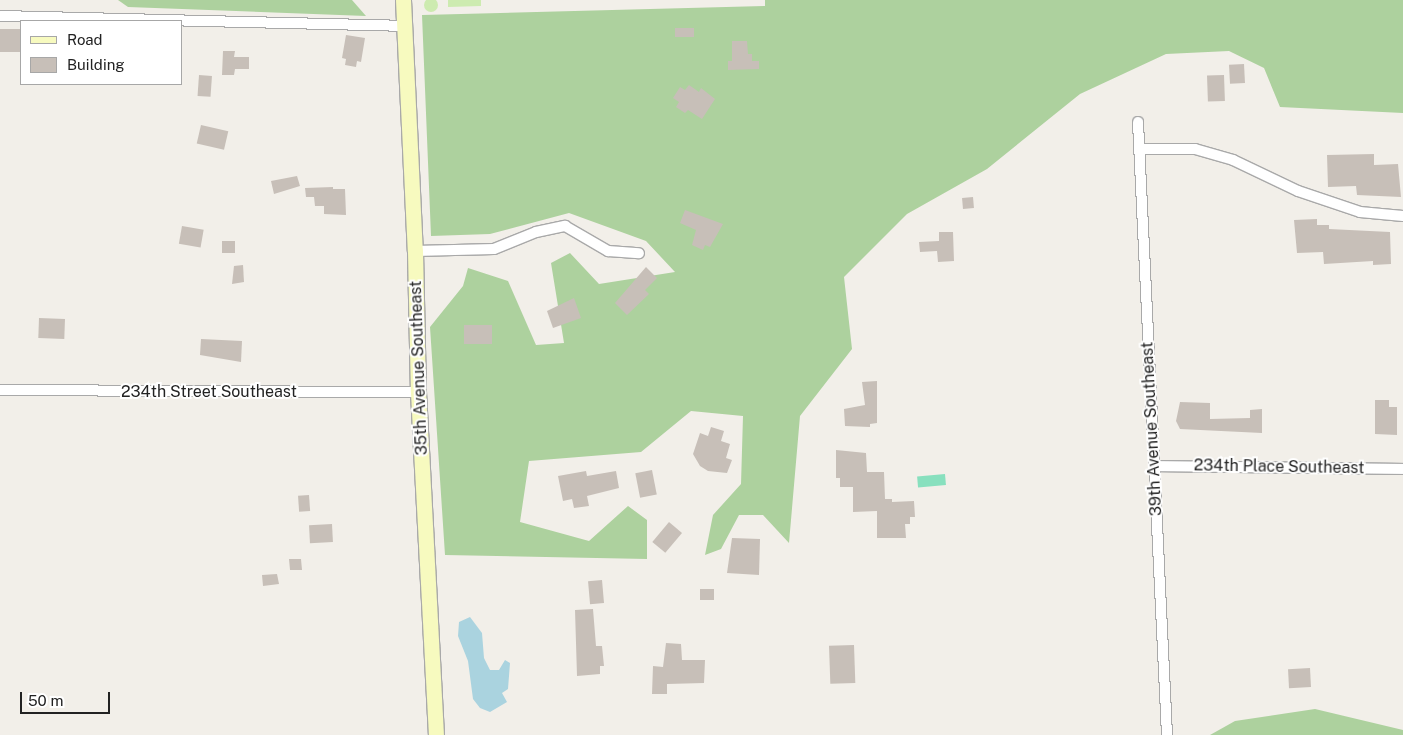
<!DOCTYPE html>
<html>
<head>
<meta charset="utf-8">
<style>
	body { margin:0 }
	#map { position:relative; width:1403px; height:735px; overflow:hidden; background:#f2efe9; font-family:"Public Sans",sans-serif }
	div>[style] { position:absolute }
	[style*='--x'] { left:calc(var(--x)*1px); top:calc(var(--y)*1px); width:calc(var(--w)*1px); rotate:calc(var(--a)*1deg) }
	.grass>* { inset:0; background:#cdebb0 }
	.round { border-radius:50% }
	.forest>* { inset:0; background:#add19e }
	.pitch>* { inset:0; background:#88e0be; transform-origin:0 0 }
	.water>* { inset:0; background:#aad3df }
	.building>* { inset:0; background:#c7bfb8; transform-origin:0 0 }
	.roads { filter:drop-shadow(1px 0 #a9a9a9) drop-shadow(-1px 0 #a9a9a9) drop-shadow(0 1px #a9a9a9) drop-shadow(0 -1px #a9a9a9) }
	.street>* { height:10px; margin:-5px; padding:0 5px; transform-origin:5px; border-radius:5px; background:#fff }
	.secondary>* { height:15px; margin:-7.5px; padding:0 7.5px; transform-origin:7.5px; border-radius:7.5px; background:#f7fabf }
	span { translate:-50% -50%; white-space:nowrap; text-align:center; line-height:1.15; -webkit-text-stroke:4px #fff; paint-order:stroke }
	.street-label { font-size:16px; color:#222 }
	.legend { position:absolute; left:20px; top:20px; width:162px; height:65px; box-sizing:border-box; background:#fff; border:1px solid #a7a7a7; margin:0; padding:6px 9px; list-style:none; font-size:15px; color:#222 }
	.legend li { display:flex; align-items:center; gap:10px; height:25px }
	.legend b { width:25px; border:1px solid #a7a7a7 }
	.scale { position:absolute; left:20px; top:692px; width:90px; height:22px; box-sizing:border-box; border:2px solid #222; border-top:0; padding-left:6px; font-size:15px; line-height:18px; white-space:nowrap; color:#222; -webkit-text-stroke:4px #fff; paint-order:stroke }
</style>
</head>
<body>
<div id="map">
	<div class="grass">
		<div class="round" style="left:424px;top:-2px;width:14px;height:14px"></div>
		<div style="clip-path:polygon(448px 0,481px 0,481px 6px,448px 7px)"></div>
	</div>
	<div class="forest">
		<div style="clip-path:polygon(118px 0,352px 0,366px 16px,128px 7px)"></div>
		<div style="clip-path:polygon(765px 0,1403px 0,1403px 113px,1280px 107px,1264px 68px,1229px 51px,1166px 54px,1080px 94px,987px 169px,907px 214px,844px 277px,852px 349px,800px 416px,789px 543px,763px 515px,739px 515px,721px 549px,705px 555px,713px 515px,741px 484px,743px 416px,691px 411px,641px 452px,529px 461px,520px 522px,589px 541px,628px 506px,647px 520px,647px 559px,445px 555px,430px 327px,463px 286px,468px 268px,508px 281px,536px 345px,564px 343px,551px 263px,570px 253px,599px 284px,675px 272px,646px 241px,569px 213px,490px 234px,431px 236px,422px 15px,765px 6px)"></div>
		<div style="clip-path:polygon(1315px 709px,1403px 730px,1403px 735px,1210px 735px,1235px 721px)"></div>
	</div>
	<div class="pitch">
		<div style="left:945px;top:474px;width:11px;height:28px;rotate:85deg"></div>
	</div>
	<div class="water">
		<div style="clip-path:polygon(470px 617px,482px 633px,484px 658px,490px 670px,499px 670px,505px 660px,510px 663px,508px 689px,502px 693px,507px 702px,490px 712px,480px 708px,473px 699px,468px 661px,458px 636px,459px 622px)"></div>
	</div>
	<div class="building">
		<div style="left:675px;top:28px;width:19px;height:9px"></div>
		<div style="left:0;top:29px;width:21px;height:23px"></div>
		<div style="clip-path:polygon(346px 35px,365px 38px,361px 62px,357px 61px,356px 67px,345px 65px,346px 59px,342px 58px)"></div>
		<div style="clip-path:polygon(732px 41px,747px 41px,748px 54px,752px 54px,752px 61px,759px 61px,759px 69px,728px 70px,728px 61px,732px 61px)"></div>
		<div style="clip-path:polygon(223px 51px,235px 51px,234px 57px,249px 57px,249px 69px,235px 69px,234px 75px,222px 75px)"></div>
		<div style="left:1244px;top:64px;width:19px;height:15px;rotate:87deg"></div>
		<div style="left:199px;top:75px;width:13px;height:21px;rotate:4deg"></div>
		<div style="left:1224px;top:75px;width:26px;height:17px;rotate:88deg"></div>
		<div style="clip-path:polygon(689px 85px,699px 92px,701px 88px,715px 99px,702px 119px,688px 110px,685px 113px,676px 107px,679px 102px,673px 98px,680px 87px,685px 90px)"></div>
		<div style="left:201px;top:125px;width:28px;height:19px;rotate:13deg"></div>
		<div style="clip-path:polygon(1374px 154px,1374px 165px,1398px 164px,1401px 197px,1357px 195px,1356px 186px,1328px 187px,1327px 155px)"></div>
		<div style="clip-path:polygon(297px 176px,300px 186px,274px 194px,271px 181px)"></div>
		<div style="clip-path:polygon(333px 187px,333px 189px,345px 189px,346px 215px,324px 214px,324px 206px,315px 206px,314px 197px,306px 197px,305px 188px)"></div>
		<div style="left:973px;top:197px;width:11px;height:11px;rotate:85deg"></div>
		<div style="clip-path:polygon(685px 210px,723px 224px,710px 247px,705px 245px,703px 250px,692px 245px,696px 230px,680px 223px)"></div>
		<div style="clip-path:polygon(1317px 219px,1317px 225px,1329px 225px,1329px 229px,1390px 232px,1391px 264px,1373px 265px,1373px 261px,1324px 264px,1323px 252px,1297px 253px,1294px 220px)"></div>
		<div style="left:182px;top:226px;width:22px;height:18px;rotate:10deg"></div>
		<div style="clip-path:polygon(939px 232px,953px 232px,954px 261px,938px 262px,937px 251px,920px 252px,919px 242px,939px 241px)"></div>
		<div style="left:222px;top:241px;width:13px;height:12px"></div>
		<div style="clip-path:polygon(243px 265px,244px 282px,232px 284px,234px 266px)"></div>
		<div style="clip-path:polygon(646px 267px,657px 278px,645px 290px,649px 294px,627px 315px,615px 303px)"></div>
		<div style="clip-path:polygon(574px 298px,581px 318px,553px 328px,547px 311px)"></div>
		<div style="left:39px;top:318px;width:26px;height:20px;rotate:2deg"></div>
		<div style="left:464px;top:325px;width:28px;height:19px"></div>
		<div style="clip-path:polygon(201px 339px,242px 341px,241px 362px,200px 355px)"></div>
		<div style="clip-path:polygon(877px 381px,877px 423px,870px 424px,870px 427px,845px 426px,844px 409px,865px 405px,862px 382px)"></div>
		<div style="clip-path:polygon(1375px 400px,1389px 400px,1389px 407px,1397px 407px,1397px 435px,1375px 434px)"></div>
		<div style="clip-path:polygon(1180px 402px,1210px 403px,1210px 419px,1250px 418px,1250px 410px,1262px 409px,1262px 433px,1180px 429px,1176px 421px)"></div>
		<div style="clip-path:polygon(711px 427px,724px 431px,721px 441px,730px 444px,726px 458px,732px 460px,727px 473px,708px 471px,700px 466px,693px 454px,700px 433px,708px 436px)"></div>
		<div style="clip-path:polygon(836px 450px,866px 453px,867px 472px,884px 472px,885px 499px,892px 499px,892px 502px,914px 501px,915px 517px,910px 517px,910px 524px,905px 524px,906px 538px,877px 538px,877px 511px,853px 512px,853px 487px,840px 487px,840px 478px,836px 478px)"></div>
		<div style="left:652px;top:470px;width:25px;height:17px;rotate:79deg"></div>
		<div style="clip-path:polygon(586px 471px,587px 476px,616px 471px,619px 488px,587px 496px,589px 506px,574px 508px,572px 499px,563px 501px,558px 476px)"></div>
		<div style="left:309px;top:495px;width:16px;height:11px;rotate:86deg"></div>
		<div style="left:669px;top:522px;width:17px;height:26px;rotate:40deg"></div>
		<div style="left:332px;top:524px;width:18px;height:23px;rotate:87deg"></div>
		<div style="clip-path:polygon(732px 538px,760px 539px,759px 575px,727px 573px)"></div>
		<div style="clip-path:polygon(289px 559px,301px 559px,302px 570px,290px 570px)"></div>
		<div style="clip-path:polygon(277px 574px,279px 584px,263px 586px,262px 575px)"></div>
		<div style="left:602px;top:580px;width:23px;height:14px;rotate:85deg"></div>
		<div style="left:700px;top:589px;width:14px;height:11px"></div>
		<div style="clip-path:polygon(593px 609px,596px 646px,602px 646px,604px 666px,600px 666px,600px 674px,577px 676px,575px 610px)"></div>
		<div style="clip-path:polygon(666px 643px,681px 644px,682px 660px,705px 660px,704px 683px,667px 684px,667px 694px,652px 694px,653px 666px,663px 667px)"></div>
		<div style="left:854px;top:645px;width:38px;height:25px;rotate:88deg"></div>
		<div style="left:1310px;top:668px;width:19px;height:22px;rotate:87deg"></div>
	</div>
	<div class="roads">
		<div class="street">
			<div style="--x:0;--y:16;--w:404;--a:1.4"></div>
			<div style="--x:1138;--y:122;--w:614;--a:87.29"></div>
			<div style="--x:1139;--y:149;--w:56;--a:0"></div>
			<div style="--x:1195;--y:149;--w:40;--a:16"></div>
			<div style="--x:1233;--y:160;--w:72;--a:25.5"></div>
			<div style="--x:1298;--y:191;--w:65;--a:18.7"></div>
			<div style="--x:1360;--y:212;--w:43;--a:5.3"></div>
			<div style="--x:415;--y:251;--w:79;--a:-1.5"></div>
			<div style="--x:494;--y:249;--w:45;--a:-22"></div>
			<div style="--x:536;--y:232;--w:30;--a:-12"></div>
			<div style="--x:565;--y:226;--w:50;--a:30.2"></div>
			<div style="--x:608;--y:251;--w:31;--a:4"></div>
			<div style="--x:0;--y:390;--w:418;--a:0.3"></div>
			<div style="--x:1154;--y:466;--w:249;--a:0.7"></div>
		</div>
		<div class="secondary">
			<div style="--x:403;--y:0;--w:251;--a:87.3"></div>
			<div style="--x:415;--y:251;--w:141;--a:88.8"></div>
			<div style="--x:418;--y:392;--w:343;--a:87"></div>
		</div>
	</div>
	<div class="street-label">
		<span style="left:419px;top:368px;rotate:-92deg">35th Avenue Southeast</span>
		<span style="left:209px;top:392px">234th Street Southeast</span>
		<span style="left:1152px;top:429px;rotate:-93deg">39th Avenue Southeast</span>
		<span style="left:1279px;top:467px;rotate:1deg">234th Place Southeast</span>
	</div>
	<ul class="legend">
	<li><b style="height:6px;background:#f7fabf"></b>Road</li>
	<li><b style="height:14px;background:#c7bfb8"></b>Building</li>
	</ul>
	<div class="scale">50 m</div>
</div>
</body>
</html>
